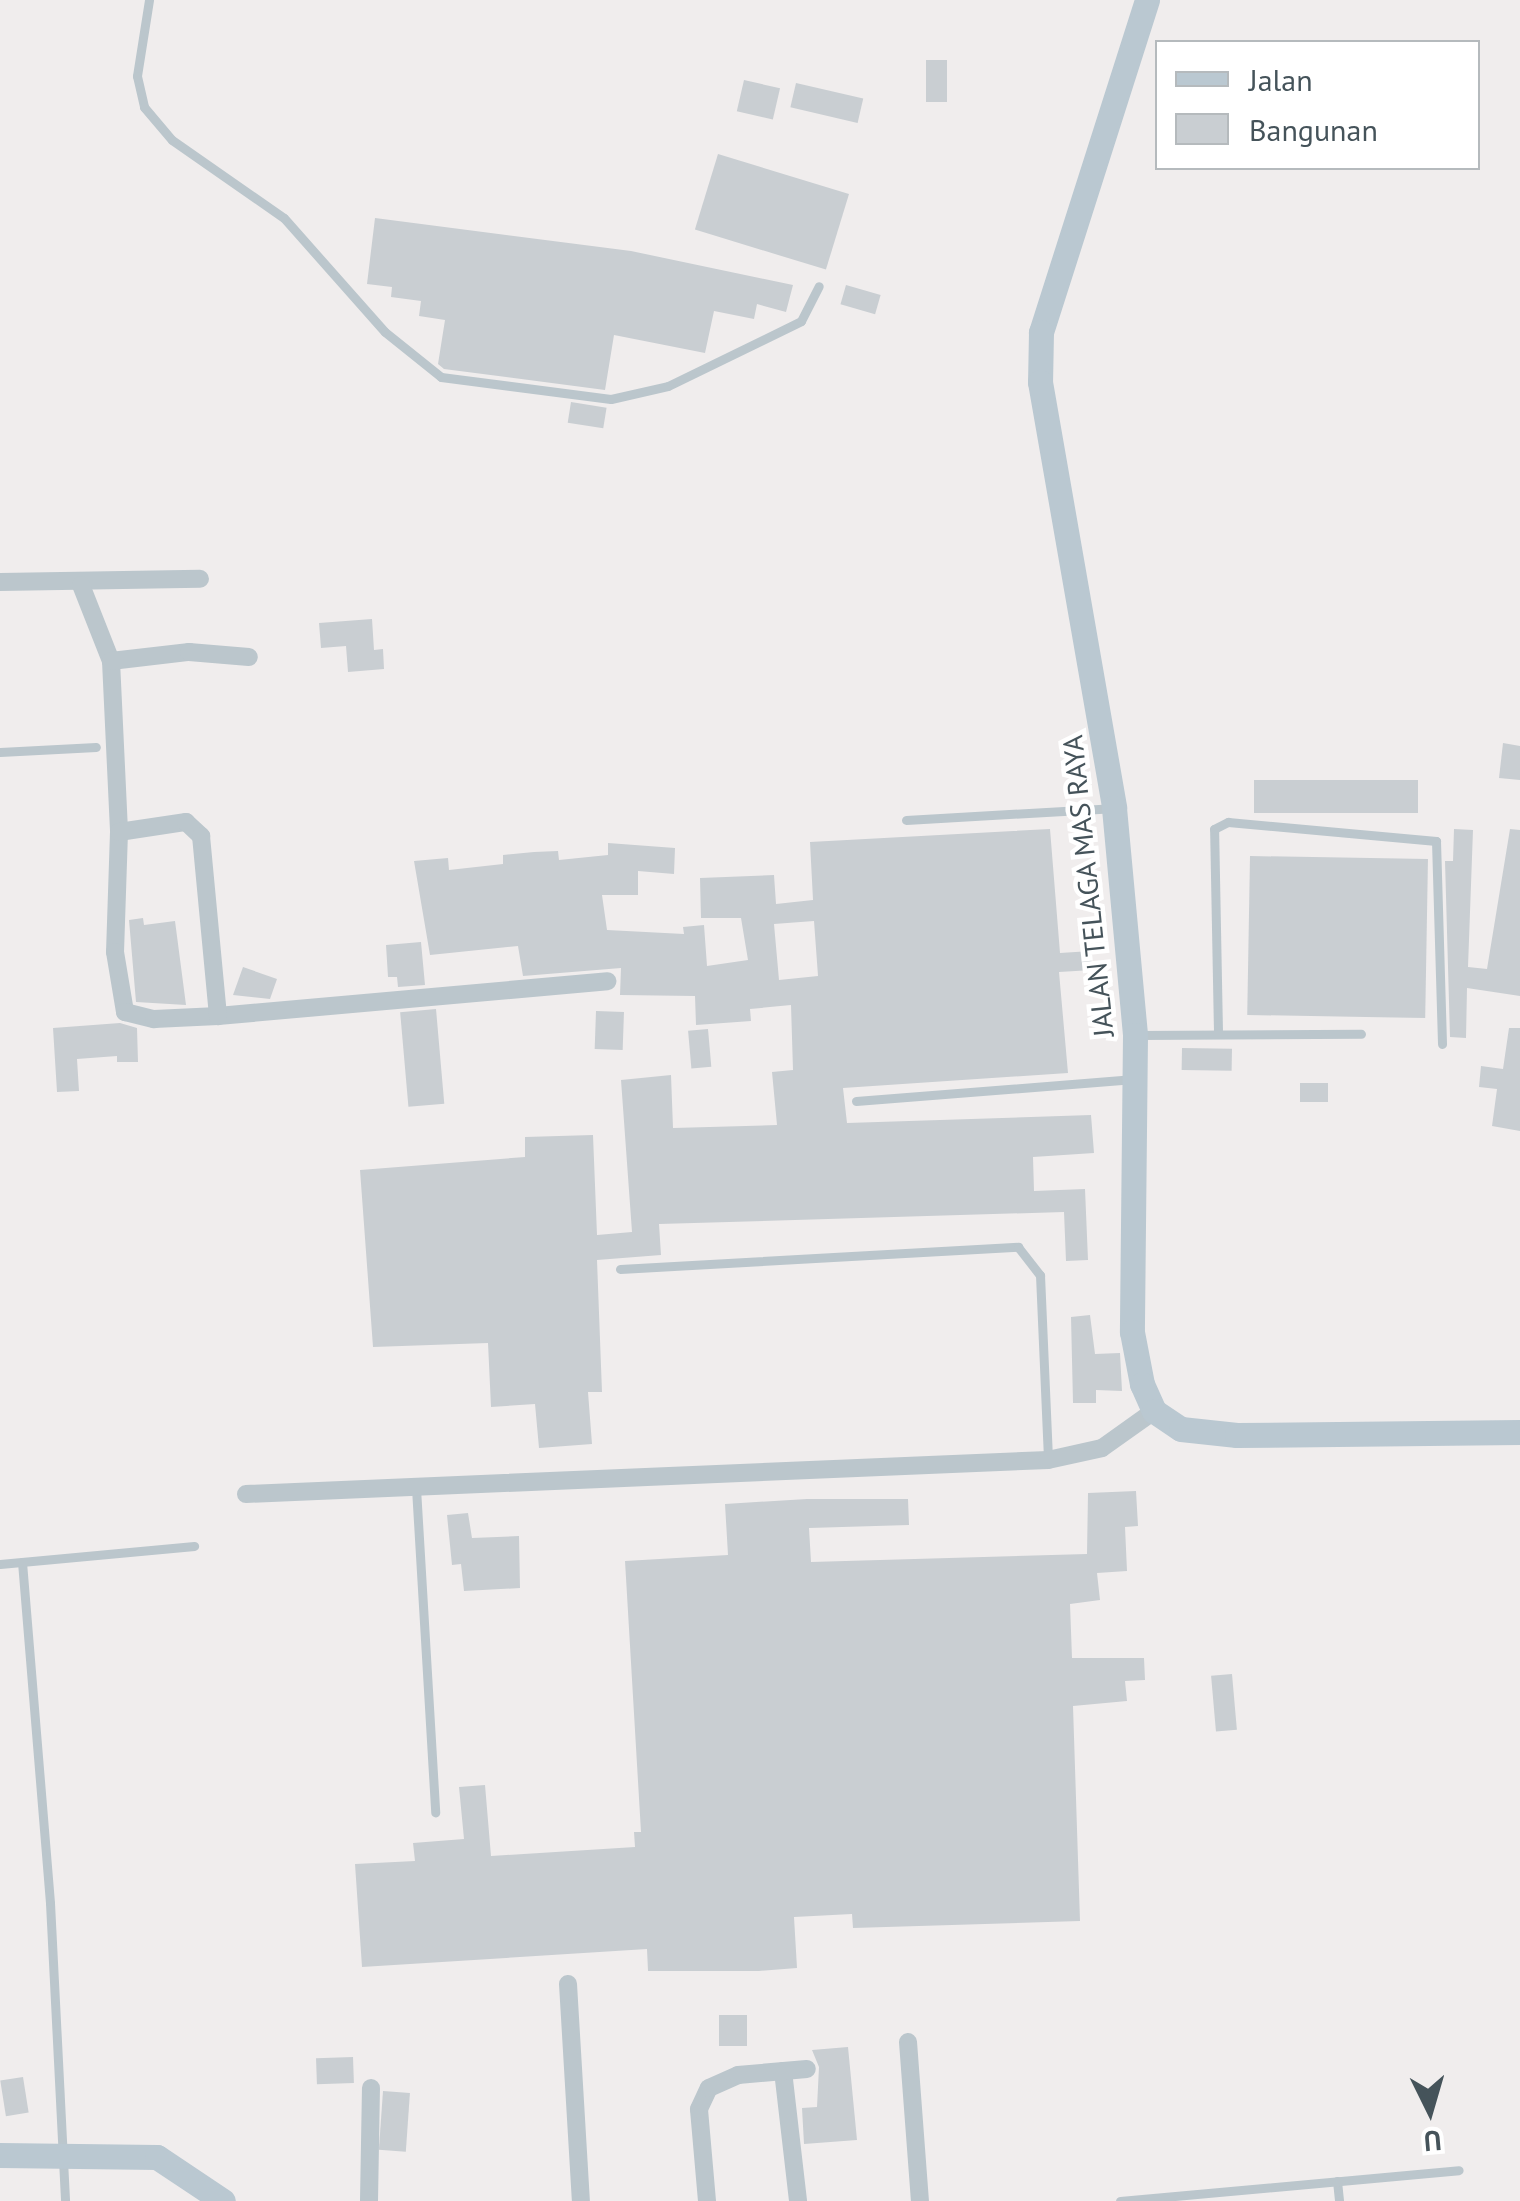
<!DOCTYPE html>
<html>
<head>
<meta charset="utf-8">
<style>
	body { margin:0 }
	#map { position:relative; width:1520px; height:2201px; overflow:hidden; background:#f0eded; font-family:"PT Sans",sans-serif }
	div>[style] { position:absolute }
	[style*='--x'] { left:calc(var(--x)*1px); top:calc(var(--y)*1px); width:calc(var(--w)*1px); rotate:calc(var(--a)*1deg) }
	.building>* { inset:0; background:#c9ced2; transform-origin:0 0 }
	.lane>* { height:9px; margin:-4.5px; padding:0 4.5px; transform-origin:4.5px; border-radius:4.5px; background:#bbc6cc }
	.street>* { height:18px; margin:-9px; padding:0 9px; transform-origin:9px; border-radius:9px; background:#bbc6cc }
	.secondary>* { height:25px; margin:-12.5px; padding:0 12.5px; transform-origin:12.5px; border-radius:12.5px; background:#bac8d1 }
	span { translate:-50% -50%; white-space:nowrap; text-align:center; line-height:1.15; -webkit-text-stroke:9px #fff; paint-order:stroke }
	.street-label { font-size:28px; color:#45535a }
	.legend { position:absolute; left:1155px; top:40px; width:325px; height:130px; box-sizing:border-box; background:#fff; border:2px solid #b5babd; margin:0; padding:12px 18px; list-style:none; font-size:30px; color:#45535a }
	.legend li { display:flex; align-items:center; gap:20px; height:50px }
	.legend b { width:50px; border:2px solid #b5babd }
	.north { position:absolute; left:1380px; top:2061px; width:100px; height:100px; -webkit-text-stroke:8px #fff; paint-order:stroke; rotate:175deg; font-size:28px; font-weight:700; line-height:40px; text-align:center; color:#45535a }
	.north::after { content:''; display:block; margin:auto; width:35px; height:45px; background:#45535a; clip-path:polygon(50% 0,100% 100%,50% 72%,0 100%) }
</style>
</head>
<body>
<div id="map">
	<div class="building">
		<div style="left:926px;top:60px;width:21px;height:42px"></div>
		<div style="left:744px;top:80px;width:37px;height:32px;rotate:13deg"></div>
		<div style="left:796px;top:83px;width:69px;height:25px;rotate:13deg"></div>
		<div style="left:718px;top:154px;width:137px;height:79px;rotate:17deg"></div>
		<div style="clip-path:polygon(375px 218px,631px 251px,793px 285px,786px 312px,757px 304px,754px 319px,714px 311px,705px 353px,614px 335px,605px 390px,444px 369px,438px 364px,445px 320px,419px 316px,421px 301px,391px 297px,392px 287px,367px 284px)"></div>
		<div style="left:846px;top:285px;width:36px;height:20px;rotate:16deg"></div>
		<div style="left:571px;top:402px;width:36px;height:21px;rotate:9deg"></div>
		<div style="clip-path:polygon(372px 619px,374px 650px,383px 649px,384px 669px,348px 672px,346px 646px,321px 648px,319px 623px)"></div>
		<div style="clip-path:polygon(1503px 743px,1520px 746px,1520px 780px,1499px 778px)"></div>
		<div style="left:1254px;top:780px;width:164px;height:33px"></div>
		<div style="clip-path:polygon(evenodd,1050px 829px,1060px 953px,1091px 951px,1092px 970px,1059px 972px,1068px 1073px,843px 1088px,847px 1123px,1091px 1115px,1094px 1153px,1033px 1157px,1034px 1191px,1085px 1189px,1088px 1260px,1066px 1261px,1064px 1212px,659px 1224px,661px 1255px,597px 1260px,602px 1392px,588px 1392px,592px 1444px,539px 1448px,535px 1404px,491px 1407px,488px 1343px,373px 1347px,360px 1170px,525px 1157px,525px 1137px,593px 1135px,597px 1235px,632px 1232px,621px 1080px,671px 1075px,673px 1128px,777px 1125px,772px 1072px,793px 1070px,791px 1005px,750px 1009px,751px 1021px,696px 1025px,695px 996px,620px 995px,621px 968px,523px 976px,518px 946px,430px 955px,414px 861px,448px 858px,449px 870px,503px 864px,503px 855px,534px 852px,558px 851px,559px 860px,608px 855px,608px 843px,675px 848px,674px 874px,638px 871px,638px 895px,602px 895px,607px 930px,684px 934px,683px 927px,704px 925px,707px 966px,748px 960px,741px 918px,701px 918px,700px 878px,774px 875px,776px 904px,813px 900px,810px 842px,1050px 829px,814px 921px,818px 976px,779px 980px,774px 924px,814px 921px)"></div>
		<div style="clip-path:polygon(1454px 829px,1473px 830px,1468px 967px,1487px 969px,1510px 829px,1520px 830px,1520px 996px,1467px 988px,1466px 1038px,1450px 1037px,1445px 861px,1453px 861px)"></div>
		<div style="left:1250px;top:856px;width:178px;height:159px;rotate:1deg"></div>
		<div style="clip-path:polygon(143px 918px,144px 925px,175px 921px,186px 1005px,136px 1002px,129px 920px)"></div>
		<div style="clip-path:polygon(421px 942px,425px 985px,398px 987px,397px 977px,388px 977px,386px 945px)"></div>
		<div style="clip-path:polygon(243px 967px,277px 979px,270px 999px,233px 995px)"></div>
		<div style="left:436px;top:1009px;width:95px;height:36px;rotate:85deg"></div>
		<div style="left:596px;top:1011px;width:28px;height:38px;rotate:2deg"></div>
		<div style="clip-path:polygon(120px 1023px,137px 1028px,138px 1062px,117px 1062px,117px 1056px,77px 1059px,79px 1091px,57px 1092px,53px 1028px)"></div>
		<div style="clip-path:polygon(1509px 1028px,1520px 1028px,1520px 1131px,1492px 1126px,1497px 1089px,1479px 1087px,1481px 1066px,1503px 1069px)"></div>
		<div style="left:708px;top:1029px;width:38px;height:20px;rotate:85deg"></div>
		<div style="left:1182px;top:1048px;width:50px;height:22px;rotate:1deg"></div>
		<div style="left:1300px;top:1083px;width:28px;height:19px"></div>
		<div style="clip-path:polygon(1090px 1315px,1095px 1354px,1120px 1353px,1122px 1391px,1096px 1390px,1096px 1403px,1073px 1403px,1071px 1317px)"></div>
		<div style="clip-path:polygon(1136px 1491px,1138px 1526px,1125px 1527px,1127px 1571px,1097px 1573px,1100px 1600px,1070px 1604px,1072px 1658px,1144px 1658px,1145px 1680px,1125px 1681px,1127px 1701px,1073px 1706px,1080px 1921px,853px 1928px,852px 1914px,794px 1917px,797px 1968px,759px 1971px,648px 1971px,647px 1949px,362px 1967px,355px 1864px,415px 1861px,413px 1843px,464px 1839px,459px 1787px,485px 1785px,491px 1856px,635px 1847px,634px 1832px,641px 1832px,625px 1561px,728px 1555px,725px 1504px,807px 1499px,908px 1499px,909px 1525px,809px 1528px,811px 1562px,1087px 1554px,1088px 1493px)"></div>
		<div style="clip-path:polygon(468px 1513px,472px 1538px,519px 1536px,520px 1588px,464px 1591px,461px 1564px,452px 1565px,447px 1515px)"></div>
		<div style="left:1232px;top:1674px;width:56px;height:21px;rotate:85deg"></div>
		<div style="left:747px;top:2015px;width:31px;height:28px;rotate:90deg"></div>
		<div style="clip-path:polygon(848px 2047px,857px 2140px,804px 2144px,802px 2108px,817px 2107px,819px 2067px,812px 2050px)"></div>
		<div style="left:353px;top:2057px;width:26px;height:37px;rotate:88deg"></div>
		<div style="left:23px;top:2077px;width:36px;height:23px;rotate:81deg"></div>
		<div style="left:383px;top:2091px;width:27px;height:59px;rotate:4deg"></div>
	</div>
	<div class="lane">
		<div style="--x:149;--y:0;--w:77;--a:99"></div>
		<div style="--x:137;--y:76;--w:32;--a:77"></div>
		<div style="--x:144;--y:107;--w:43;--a:49.7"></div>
		<div style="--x:172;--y:140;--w:136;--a:34.9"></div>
		<div style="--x:284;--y:218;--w:152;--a:48.5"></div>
		<div style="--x:385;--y:332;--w:72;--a:38.8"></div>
		<div style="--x:441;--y:377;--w:171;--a:7.4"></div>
		<div style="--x:611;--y:399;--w:58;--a:-12.8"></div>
		<div style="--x:668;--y:386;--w:148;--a:-26"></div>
		<div style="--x:801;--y:321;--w:39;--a:-63"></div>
		<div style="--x:0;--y:752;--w:96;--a:-3"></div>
		<div style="--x:906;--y:820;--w:206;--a:-3.3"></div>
		<div style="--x:1218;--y:1032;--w:203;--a:-91.1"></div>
		<div style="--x:1214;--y:829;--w:16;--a:-27"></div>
		<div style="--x:1228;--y:822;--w:209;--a:5.2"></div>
		<div style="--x:1436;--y:841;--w:203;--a:88.3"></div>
		<div style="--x:1138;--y:1035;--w:223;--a:-0.3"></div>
		<div style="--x:856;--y:1101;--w:279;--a:-4.5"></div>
		<div style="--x:620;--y:1269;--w:399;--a:-3.2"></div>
		<div style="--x:1018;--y:1247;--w:36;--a:52"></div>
		<div style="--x:1040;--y:1275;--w:185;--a:87.5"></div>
		<div style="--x:416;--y:1488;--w:325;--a:86.6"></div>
		<div style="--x:22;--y:1562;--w:342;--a:85.3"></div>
		<div style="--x:50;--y:1903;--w:298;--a:87.1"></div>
		<div style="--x:0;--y:1564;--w:195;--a:-5.3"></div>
		<div style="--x:1337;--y:2181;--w:20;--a:84"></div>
		<div style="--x:1120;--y:2201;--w:340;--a:-5.2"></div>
	</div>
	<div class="street">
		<div style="--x:0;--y:582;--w:200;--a:-0.9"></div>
		<div style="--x:81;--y:585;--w:82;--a:68.5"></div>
		<div style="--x:111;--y:661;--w:171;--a:87.3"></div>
		<div style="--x:119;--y:832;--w:120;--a:91.9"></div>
		<div style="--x:115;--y:952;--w:61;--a:80.5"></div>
		<div style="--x:125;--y:1012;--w:30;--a:14"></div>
		<div style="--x:154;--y:1019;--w:64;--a:-2.7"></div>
		<div style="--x:218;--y:1016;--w:391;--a:-5.1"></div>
		<div style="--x:111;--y:661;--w:79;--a:-6.6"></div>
		<div style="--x:189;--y:652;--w:60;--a:4.8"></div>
		<div style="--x:119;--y:832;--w:68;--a:-8.5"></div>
		<div style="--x:186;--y:822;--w:21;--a:43"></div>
		<div style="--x:201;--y:836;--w:181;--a:84.6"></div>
		<div style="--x:246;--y:1494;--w:803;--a:-2.43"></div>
		<div style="--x:1048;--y:1460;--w:55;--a:-12.5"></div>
		<div style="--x:1102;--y:1448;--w:64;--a:-35.4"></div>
		<div style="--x:568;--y:1984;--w:217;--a:86.6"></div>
		<div style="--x:908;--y:2042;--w:159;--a:85.7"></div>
		<div style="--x:783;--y:2071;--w:131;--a:83.4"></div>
		<div style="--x:369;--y:2201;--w:113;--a:-89"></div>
		<div style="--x:707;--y:2201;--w:92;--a:-95"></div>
		<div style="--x:699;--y:2109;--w:23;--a:-65"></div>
		<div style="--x:709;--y:2088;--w:32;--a:-24"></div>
		<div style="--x:738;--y:2075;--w:69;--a:-5"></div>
	</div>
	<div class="secondary">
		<div style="--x:1147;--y:0;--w:349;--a:107.7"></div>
		<div style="--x:1041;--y:332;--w:50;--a:91.1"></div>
		<div style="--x:1040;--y:382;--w:432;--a:80.1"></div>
		<div style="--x:1114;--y:808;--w:228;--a:84.7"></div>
		<div style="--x:1135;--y:1035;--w:297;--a:90.6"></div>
		<div style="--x:1132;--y:1332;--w:53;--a:79.1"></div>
		<div style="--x:1142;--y:1384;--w:30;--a:66"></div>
		<div style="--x:1154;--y:1411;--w:32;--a:34"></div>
		<div style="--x:1181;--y:1429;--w:56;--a:6.1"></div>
		<div style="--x:1237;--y:1435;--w:283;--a:-0.6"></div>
		<div style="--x:0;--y:2155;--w:157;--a:0.7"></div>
		<div style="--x:157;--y:2157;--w:79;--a:33.7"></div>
	</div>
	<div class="street-label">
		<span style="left:1088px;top:886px;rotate:-96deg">JALAN TELAGA MAS RAYA</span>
	</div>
	<ul class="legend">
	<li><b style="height:12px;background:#bac8d1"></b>Jalan</li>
	<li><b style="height:28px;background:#c9ced2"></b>Bangunan</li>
	</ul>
	<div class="north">U</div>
</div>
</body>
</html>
